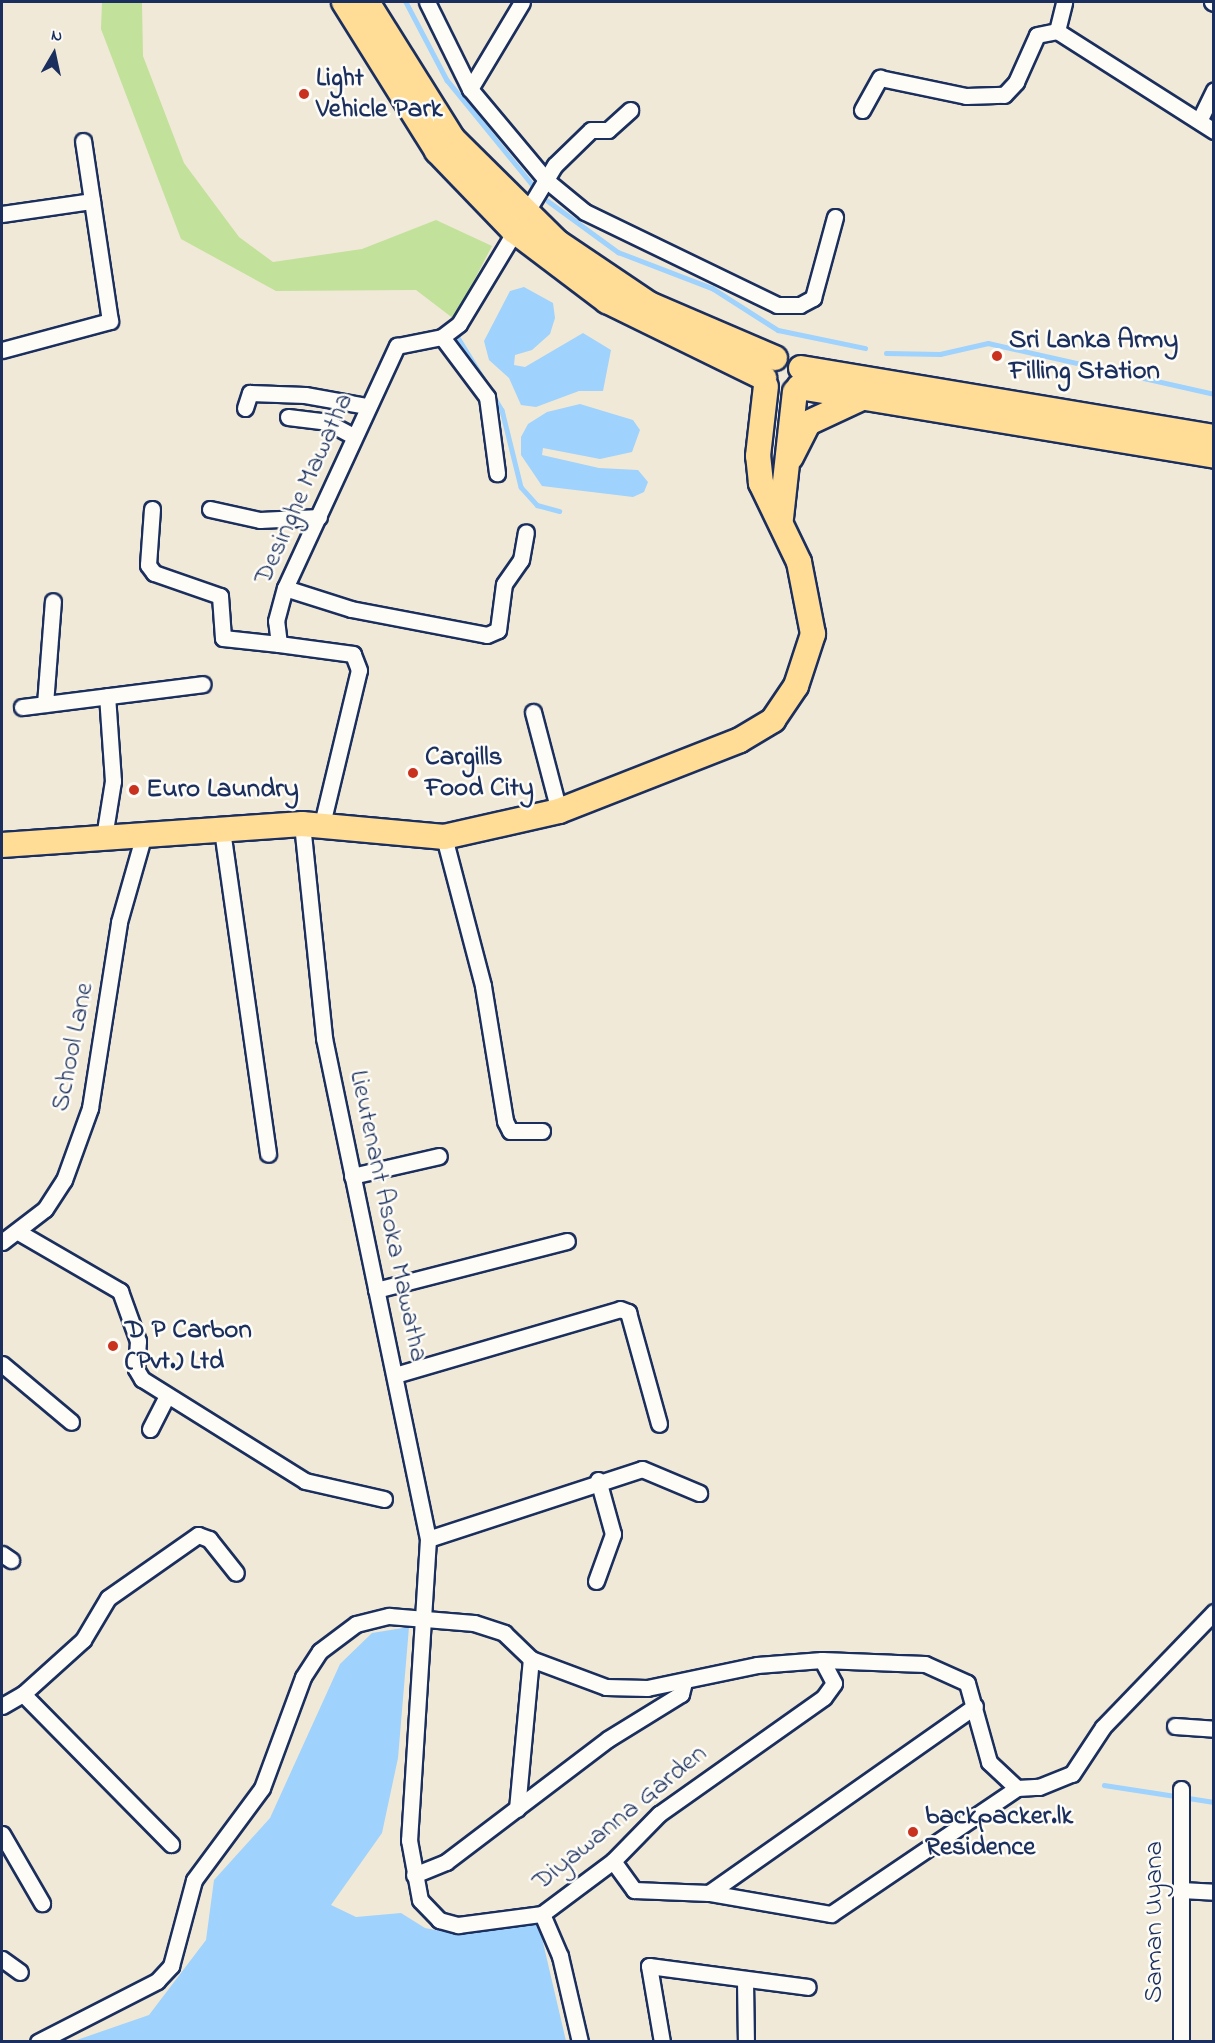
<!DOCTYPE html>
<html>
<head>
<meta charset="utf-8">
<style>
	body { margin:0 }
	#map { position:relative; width:1215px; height:2043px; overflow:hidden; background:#f1e9d7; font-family:"Indie Flower",sans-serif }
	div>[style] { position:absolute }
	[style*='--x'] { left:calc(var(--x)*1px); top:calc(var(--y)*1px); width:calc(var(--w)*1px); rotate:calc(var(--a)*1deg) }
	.green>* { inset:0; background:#c2e19a }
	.water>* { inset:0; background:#9fd2fc }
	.stream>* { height:4.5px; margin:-2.25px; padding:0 2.25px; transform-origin:2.25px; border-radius:2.25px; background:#9fd2fc }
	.roads { filter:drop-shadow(2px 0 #1b2f5e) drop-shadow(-2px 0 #1b2f5e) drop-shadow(0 2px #1b2f5e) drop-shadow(0 -2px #1b2f5e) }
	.minor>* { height:15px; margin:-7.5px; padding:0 7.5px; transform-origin:7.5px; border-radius:7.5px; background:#fdfcf7 }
	.primary>* { height:24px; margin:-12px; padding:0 12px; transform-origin:12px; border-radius:12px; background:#ffdd96 }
	.dots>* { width:16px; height:16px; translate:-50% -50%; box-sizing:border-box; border:3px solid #fdfcf7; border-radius:50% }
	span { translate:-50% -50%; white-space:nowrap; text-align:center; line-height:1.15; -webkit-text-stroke:5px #fdfcf7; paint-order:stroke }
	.poi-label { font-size:27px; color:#1b2f5e; font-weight:700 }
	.left { translate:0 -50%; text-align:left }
	.street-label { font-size:27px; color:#1b2f5e }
	.frame { position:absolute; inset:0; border:3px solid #1b2f5e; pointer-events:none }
	.north { position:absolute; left:24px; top:24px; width:60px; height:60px; -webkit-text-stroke:4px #fdfcf7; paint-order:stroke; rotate:9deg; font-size:16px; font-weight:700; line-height:24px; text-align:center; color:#1b2f5e }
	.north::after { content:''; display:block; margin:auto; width:21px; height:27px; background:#1b2f5e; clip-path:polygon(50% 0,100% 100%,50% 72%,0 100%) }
</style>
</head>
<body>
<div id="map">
	<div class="green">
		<div style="clip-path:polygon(102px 2px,142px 2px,143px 56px,184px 163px,239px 237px,273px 262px,362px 249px,436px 220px,492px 246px,454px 319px,416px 290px,276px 291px,181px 239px,101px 29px)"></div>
	</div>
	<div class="water">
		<div style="clip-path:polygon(524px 287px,553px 303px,555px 318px,550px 334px,532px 350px,515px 355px,514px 365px,525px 367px,583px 333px,611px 350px,603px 391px,579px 391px,536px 407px,521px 405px,509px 378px,489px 360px,484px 341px,510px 291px)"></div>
		<div style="clip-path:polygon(580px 404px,633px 420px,640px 430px,632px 452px,600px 459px,543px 448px,542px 455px,599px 468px,638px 470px,648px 482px,644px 492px,633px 497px,542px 486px,521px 455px,521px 437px,528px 424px,547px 412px)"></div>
		<div style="clip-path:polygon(409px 1627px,398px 1758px,382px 1833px,331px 1905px,356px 1917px,401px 1913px,425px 1928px,456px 1934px,538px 1921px,566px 2041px,71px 2042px,149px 2015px,206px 1940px,214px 1880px,270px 1818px,340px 1664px,372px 1633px)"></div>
	</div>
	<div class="stream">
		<div style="--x:406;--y:2;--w:88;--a:62.3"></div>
		<div style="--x:447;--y:80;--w:139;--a:50.8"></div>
		<div style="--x:548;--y:201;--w:87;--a:36.1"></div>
		<div style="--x:618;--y:252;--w:101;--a:21"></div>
		<div style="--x:712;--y:288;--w:78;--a:32.5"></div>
		<div style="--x:778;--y:330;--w:89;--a:11.7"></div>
		<div style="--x:457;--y:336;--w:57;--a:58.5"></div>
		<div style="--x:886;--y:353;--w:54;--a:1.1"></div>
		<div style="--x:940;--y:354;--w:49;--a:-12.9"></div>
		<div style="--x:988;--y:343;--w:232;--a:12.7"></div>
		<div style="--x:491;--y:392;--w:21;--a:59"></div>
		<div style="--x:502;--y:410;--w:79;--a:76.1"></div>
		<div style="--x:521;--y:487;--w:24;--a:48"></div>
		<div style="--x:537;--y:505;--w:23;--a:15"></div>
		<div style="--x:1104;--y:1785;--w:111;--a:8.8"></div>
	</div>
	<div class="roads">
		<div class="minor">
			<div style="--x:427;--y:2;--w:97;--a:63.7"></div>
			<div style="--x:470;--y:89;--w:119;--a:50.1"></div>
			<div style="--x:546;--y:180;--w:50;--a:39.4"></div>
			<div style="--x:585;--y:212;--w:213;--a:25.8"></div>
			<div style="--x:777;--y:305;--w:23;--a:0"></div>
			<div style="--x:800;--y:305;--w:15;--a:-28"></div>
			<div style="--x:813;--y:298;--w:84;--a:-74.8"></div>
			<div style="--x:1212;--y:2;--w:2;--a:27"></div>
			<div style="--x:1057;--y:31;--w:30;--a:-76"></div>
			<div style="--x:470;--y:89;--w:101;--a:-59.1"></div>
			<div style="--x:862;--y:110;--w:37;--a:-61"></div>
			<div style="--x:880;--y:78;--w:88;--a:11.8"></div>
			<div style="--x:966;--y:96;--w:38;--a:-2"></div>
			<div style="--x:1004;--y:95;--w:18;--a:-47"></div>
			<div style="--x:1016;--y:82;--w:51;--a:-65.9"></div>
			<div style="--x:1037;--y:35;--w:20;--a:-11"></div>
			<div style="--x:1057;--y:31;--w:186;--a:32.5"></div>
			<div style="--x:1200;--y:119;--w:32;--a:-64"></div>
			<div style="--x:2;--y:214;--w:91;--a:-8.2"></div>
			<div style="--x:442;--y:337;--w:75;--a:53.1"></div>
			<div style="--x:487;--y:397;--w:77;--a:82.5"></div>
			<div style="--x:2;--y:350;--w:112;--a:-15"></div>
			<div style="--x:110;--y:321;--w:182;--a:-98.5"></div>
			<div style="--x:245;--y:408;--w:16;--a:-72"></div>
			<div style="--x:250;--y:393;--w:55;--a:2.1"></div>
			<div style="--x:305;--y:395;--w:63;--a:10.1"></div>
			<div style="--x:288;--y:417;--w:39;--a:7"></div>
			<div style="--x:327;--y:422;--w:30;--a:28"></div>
			<div style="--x:152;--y:509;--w:56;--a:94.1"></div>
			<div style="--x:148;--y:565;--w:10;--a:53"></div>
			<div style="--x:154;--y:573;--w:70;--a:19.2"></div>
			<div style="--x:220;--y:596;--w:42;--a:85.9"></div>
			<div style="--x:223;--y:638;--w:56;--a:6.1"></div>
			<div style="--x:210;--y:509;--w:51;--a:12.4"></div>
			<div style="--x:260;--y:520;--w:59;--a:-2.9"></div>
			<div style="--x:285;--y:588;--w:69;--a:17.7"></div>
			<div style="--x:351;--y:609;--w:138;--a:10.8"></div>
			<div style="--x:487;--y:635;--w:12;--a:-24"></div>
			<div style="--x:498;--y:630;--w:46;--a:-82.6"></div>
			<div style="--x:504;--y:584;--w:29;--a:-55"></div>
			<div style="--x:521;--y:560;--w:28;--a:-80"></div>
			<div style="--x:45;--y:704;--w:103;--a:-85.6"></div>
			<div style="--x:22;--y:707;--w:182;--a:-7.2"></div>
			<div style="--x:533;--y:712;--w:102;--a:75.3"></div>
			<div style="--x:302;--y:824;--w:215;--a:84.1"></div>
			<div style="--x:324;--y:1038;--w:512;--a:78.27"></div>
			<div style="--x:428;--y:1539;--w:302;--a:93.6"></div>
			<div style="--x:409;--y:1840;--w:61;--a:79.6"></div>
			<div style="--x:420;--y:1900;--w:28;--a:46"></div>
			<div style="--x:439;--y:1920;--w:20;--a:15"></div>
			<div style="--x:458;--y:1925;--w:85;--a:-7.5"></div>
			<div style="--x:542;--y:1914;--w:89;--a:-36.7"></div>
			<div style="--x:613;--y:1861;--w:66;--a:-45.6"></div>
			<div style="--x:659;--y:1814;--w:202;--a:-35.3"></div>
			<div style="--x:824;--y:1697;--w:17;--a:-54"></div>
			<div style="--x:834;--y:1683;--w:26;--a:-118"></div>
			<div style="--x:322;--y:824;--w:158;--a:-76.5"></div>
			<div style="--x:359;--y:670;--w:17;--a:-111"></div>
			<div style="--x:353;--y:654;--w:75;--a:-172.3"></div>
			<div style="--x:279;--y:644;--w:23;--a:-97"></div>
			<div style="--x:276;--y:621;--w:34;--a:-75"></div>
			<div style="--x:285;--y:588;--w:267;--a:-65.2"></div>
			<div style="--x:397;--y:346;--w:46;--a:-11.3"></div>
			<div style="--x:442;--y:337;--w:21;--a:-37"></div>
			<div style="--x:459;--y:324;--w:186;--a:-58.9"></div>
			<div style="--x:555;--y:165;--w:50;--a:-44.2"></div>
			<div style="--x:591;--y:130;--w:17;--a:0"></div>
			<div style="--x:608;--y:130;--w:30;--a:-42"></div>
			<div style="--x:222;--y:830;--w:327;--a:81.9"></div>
			<div style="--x:104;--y:837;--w:57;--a:-80.9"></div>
			<div style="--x:113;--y:781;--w:85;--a:-94"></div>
			<div style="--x:444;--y:837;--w:154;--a:75.3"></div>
			<div style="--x:483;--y:986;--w:137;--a:80.7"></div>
			<div style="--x:505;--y:1121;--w:11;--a:63"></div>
			<div style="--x:510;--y:1131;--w:32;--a:0"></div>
			<div style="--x:352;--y:1176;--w:89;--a:-12.9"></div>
			<div style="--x:20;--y:1233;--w:116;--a:30.1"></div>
			<div style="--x:120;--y:1291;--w:53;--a:70.2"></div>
			<div style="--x:138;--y:1341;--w:28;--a:94"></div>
			<div style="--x:136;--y:1369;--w:12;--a:59"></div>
			<div style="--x:142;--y:1379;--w:192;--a:32"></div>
			<div style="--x:305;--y:1481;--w:81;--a:12.8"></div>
			<div style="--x:2;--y:1242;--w:54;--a:-37.5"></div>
			<div style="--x:45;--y:1209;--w:35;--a:-57"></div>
			<div style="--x:64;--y:1180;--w:77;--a:-70.1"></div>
			<div style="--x:90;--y:1108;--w:188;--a:-81.1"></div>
			<div style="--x:119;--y:922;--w:91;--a:-74.1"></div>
			<div style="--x:376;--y:1290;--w:197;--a:-14.4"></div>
			<div style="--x:2;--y:1364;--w:90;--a:40"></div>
			<div style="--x:395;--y:1375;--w:234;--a:-16.3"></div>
			<div style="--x:620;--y:1309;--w:9;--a:21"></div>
			<div style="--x:628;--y:1312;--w:116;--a:74.5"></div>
			<div style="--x:150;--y:1429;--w:37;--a:-63"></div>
			<div style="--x:428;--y:1539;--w:225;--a:-18.1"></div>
			<div style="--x:642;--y:1469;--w:62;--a:22.8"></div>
			<div style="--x:2;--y:1554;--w:11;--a:34"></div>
			<div style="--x:596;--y:1581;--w:50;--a:-70.1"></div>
			<div style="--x:613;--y:1534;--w:56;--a:-105.5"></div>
			<div style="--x:23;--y:1694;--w:211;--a:45.4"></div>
			<div style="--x:2;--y:1706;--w:24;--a:-30"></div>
			<div style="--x:23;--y:1694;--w:81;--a:-42"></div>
			<div style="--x:83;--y:1640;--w:49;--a:-59.2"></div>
			<div style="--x:108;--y:1598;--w:110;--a:-35"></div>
			<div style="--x:198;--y:1535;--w:12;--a:20"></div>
			<div style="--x:209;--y:1539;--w:43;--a:51.5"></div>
			<div style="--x:1175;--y:1726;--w:39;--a:4"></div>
			<div style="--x:1181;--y:1789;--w:253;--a:90"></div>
			<div style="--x:517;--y:1809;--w:151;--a:-84.7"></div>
			<div style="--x:2;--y:1834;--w:80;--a:59.9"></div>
			<div style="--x:613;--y:1861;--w:36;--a:54"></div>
			<div style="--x:634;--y:1890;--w:75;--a:2.3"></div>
			<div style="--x:709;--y:1893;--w:124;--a:9.8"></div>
			<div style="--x:831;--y:1914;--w:225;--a:-34.1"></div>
			<div style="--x:414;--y:1875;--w:35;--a:-22"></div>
			<div style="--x:446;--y:1862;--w:203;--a:-37.2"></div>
			<div style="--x:608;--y:1739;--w:86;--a:-31.7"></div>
			<div style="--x:681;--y:1694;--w:12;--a:-76"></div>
			<div style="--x:1181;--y:1890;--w:33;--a:3"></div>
			<div style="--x:709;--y:1893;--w:325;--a:-35.1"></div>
			<div style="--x:542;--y:1914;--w:46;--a:66.8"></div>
			<div style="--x:560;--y:1956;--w:88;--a:76.9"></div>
			<div style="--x:2;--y:1959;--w:22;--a:36"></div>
			<div style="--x:745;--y:1981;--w:61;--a:89.1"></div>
			<div style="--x:38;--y:2042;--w:134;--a:-27.1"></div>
			<div style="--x:157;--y:1981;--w:21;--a:-47"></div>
			<div style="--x:171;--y:1966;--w:89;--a:-75"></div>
			<div style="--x:194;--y:1880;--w:114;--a:-53.5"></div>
			<div style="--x:262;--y:1788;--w:118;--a:-69.7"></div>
			<div style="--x:303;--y:1677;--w:31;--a:-57"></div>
			<div style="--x:320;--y:1651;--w:45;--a:-36.9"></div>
			<div style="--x:356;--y:1624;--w:34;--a:-14"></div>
			<div style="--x:389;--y:1616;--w:85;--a:4.7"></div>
			<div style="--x:474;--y:1623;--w:32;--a:18"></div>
			<div style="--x:504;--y:1633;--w:37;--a:44"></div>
			<div style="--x:531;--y:1659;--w:80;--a:20.5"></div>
			<div style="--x:606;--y:1687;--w:41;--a:1.4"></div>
			<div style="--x:647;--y:1688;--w:112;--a:-11.8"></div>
			<div style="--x:757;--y:1665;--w:65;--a:-4.4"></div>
			<div style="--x:822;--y:1660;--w:103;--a:2.2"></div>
			<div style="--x:925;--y:1664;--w:46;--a:24.3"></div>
			<div style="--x:967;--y:1683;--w:82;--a:74.4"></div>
			<div style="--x:989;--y:1762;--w:38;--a:43"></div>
			<div style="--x:1017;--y:1788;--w:22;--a:-3"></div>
			<div style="--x:1039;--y:1787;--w:35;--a:-22"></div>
			<div style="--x:1072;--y:1774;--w:56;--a:-56.6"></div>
			<div style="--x:1103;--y:1727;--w:160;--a:-46"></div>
			<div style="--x:662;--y:2042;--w:77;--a:-99.7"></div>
			<div style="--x:649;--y:1966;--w:160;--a:7.5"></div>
		</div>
		<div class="primary">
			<div style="--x:344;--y:2;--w:176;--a:58"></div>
			<div style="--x:437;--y:151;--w:110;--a:46.1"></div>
			<div style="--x:513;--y:230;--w:118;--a:37.1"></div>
			<div style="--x:607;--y:301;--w:175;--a:26.1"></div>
			<div style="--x:367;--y:2;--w:162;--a:57.9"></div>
			<div style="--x:453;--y:139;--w:146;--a:44.7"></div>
			<div style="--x:557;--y:242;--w:111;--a:34"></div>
			<div style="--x:649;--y:304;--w:137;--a:23.2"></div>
			<div style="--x:801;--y:368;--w:419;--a:9.5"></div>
			<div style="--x:799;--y:387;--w:421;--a:9.4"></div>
			<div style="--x:791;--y:457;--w:38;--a:-63"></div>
			<div style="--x:808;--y:423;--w:62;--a:-24.9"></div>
			<div style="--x:781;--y:518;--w:127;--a:-83.7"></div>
			<div style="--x:2;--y:845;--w:301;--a:-4"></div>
			<div style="--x:302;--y:824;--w:143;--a:5.2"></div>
			<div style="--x:444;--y:837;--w:118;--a:-12.7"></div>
			<div style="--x:559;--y:811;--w:194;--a:-21.4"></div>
			<div style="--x:740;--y:740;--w:39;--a:-31"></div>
			<div style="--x:773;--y:720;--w:41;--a:-55.9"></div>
			<div style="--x:796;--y:686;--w:55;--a:-71.9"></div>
			<div style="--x:813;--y:634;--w:73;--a:-101"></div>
			<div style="--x:799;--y:562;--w:88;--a:-115.7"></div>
			<div style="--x:761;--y:483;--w:27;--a:-96"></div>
			<div style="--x:758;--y:456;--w:70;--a:-83.5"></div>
		</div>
	</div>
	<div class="dots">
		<div style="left:304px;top:94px;background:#c8321e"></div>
		<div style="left:997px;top:356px;background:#c8321e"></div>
		<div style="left:413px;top:773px;background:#c8321e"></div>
		<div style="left:134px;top:790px;background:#c8321e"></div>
		<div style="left:113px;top:1346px;background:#c8321e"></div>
		<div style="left:913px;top:1832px;background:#c8321e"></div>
	</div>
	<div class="poi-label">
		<span class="left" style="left:316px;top:94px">Light<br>Vehicle Park</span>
		<span class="left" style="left:1009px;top:356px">Sri Lanka Army<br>Filling Station</span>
		<span class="left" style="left:425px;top:773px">Cargills<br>Food City</span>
		<span class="left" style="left:146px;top:790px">Euro Laundry</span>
		<span class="left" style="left:125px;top:1346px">D P Carbon<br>(Pvt.) Ltd</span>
		<span class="left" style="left:925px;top:1832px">backpacker.lk<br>Residence</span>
	</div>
	<div class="street-label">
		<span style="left:304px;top:489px;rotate:-66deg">Desinghe Mawatha</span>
		<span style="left:73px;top:1047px;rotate:-79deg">School Lane</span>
		<span style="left:388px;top:1216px;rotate:78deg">Lieutenant Asoka Mawatha</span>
		<span style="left:620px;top:1818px;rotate:-39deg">Diyawanna Garden</span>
		<span style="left:1155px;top:1922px;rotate:-90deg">Saman Uyana</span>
	</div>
	<div class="frame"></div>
	<div class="north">N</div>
</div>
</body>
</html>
